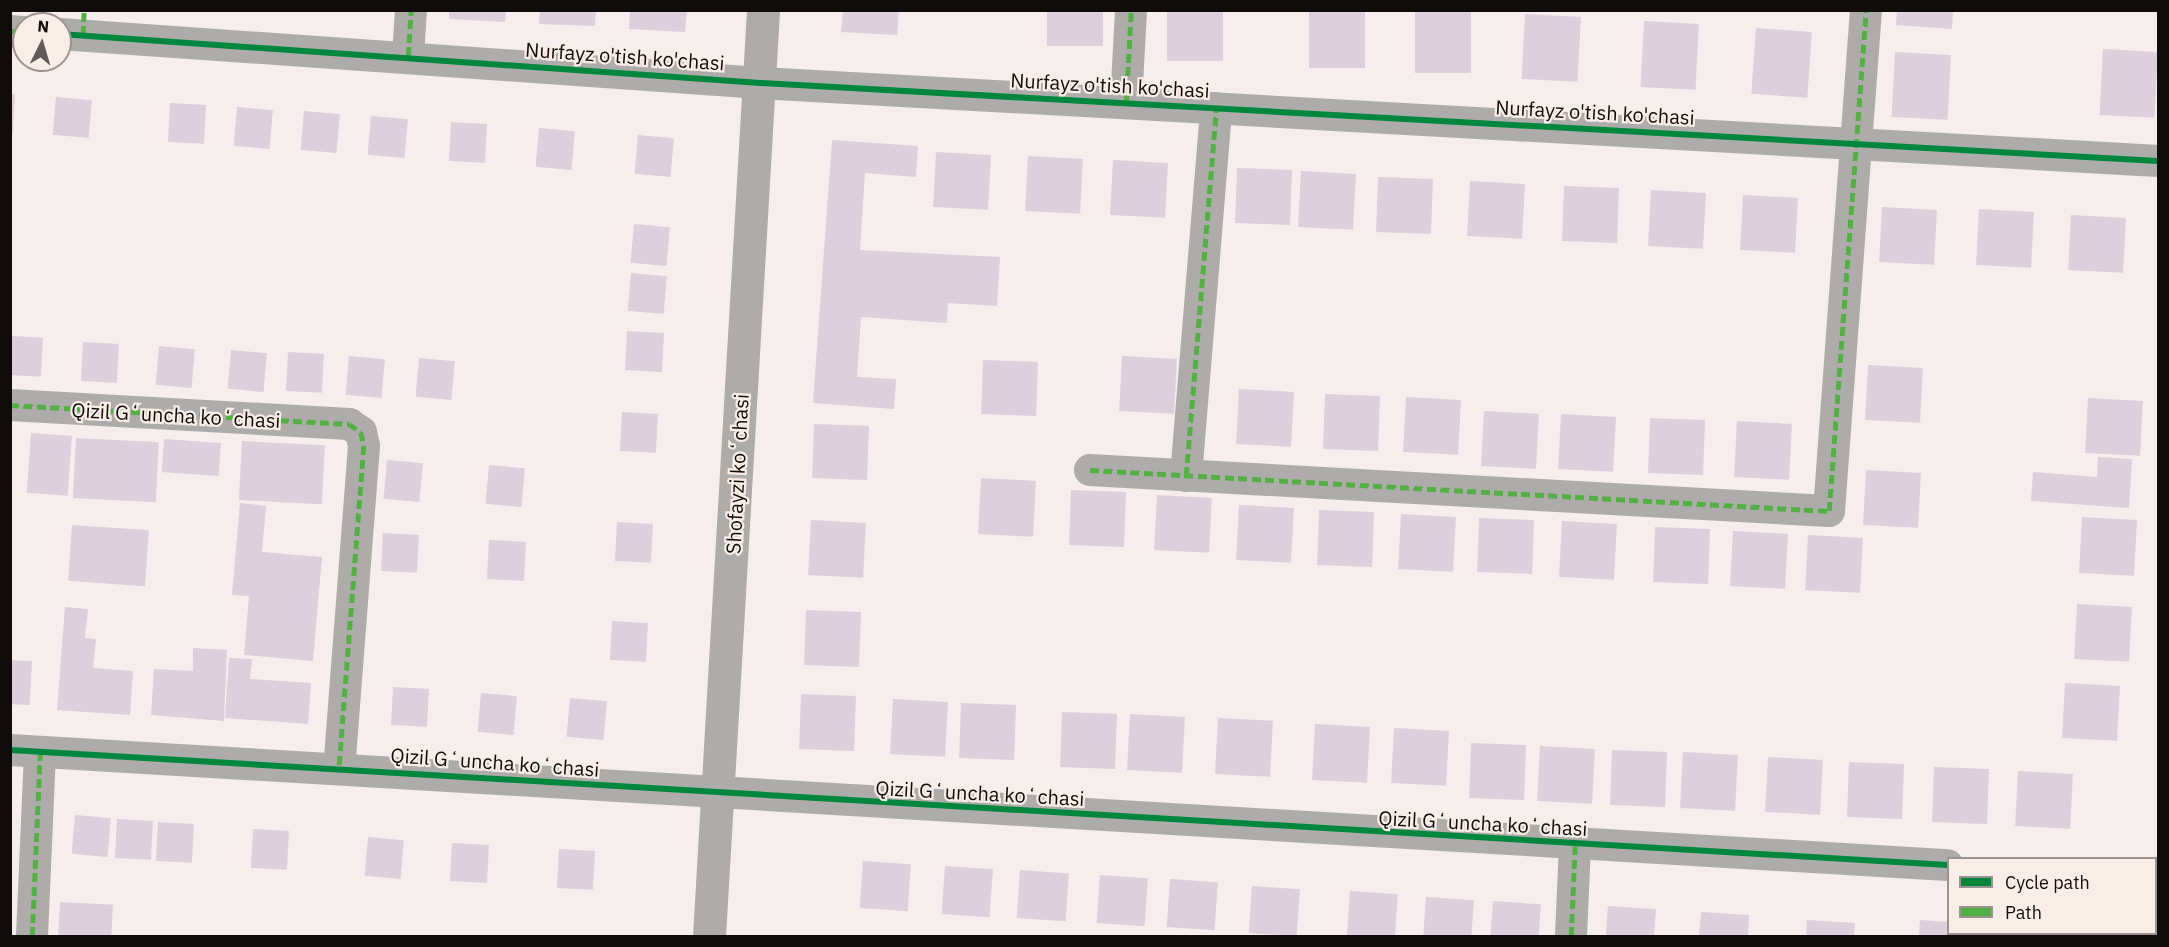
<!DOCTYPE html>
<html>
<head>
<meta charset="utf-8">
<style>
	body { margin:0 }
	#map { position:relative; width:2169px; height:947px; overflow:hidden; background:#f5eeec; font-family:"IBM Plex Sans",sans-serif }
	div>[style] { position:absolute }
	[style*='--x'] { left:calc(var(--x)*1px); top:calc(var(--y)*1px); width:calc(var(--w)*1px); rotate:calc(var(--a)*1deg) }
	.building>* { inset:0; background:#ddcfdb; transform-origin:0 0 }
	.street>* { height:32px; margin:-16px; padding:0 16px; transform-origin:16px; border-radius:16px; background:#aeacab }
	.secondary>* { height:33px; margin:-16.5px; padding:0 16.5px; transform-origin:16.5px; border-radius:16.5px; background:#aeabab }
	.quiet>* { height:4.5px; margin-top:-2.25px; transform-origin:0; background:repeating-linear-gradient(90deg,#54b044 0 9px,transparent 0 13.5px) }
	.cycleway>* { height:6px; margin:-3px; padding:0 3px; transform-origin:3px; border-radius:3px; background:#00873e }
	span { translate:-50% -50%; white-space:nowrap; text-align:center; line-height:1.15; -webkit-text-stroke:4.5px #f9ede8; paint-order:stroke }
	.street-label { font-size:20px; color:#100c0b }
	.frame { position:absolute; inset:0; border:12px solid #100c0b; pointer-events:none }
	.legend { position:absolute; left:1947px; top:857px; width:210px; height:78px; box-sizing:border-box; background:#f9ede8; border:2px solid #9c9390; margin:0; padding:8px 10px; list-style:none; font-size:18px; color:#100c0b }
	.legend li { display:flex; align-items:center; gap:12px; height:30px }
	.legend b { width:30px; border:2px solid #9c9390 }
	.north { position:absolute; left:12px; top:12px; width:60px; height:60px; box-sizing:border-box; background:#f9ede8; border:2px solid #9c9390; border-radius:50%; rotate:5deg; font-size:16px; font-weight:700; line-height:24px; text-align:center; color:#100c0b }
	.north::after { content:''; display:block; margin:auto; width:21px; height:27px; background:#605b5a; clip-path:polygon(50% 0,100% 100%,50% 72%,0 100%) }
</style>
</head>
<body>
<div id="map">
	<div class="building">
		<div style="clip-path:polygon(449px 10px,506px 10px,505px 22px,449px 19px)"></div>
		<div style="clip-path:polygon(540px 10px,596px 10px,595px 26px,539px 24px)"></div>
		<div style="clip-path:polygon(630px 10px,687px 10px,685px 32px,629px 29px)"></div>
		<div style="clip-path:polygon(843px 10px,899px 10px,897px 35px,841px 32px)"></div>
		<div style="left:1047px;top:10px;width:56px;height:36px"></div>
		<div style="left:1167px;top:10px;width:56px;height:51px"></div>
		<div style="left:1309px;top:10px;width:56px;height:58px"></div>
		<div style="left:1415px;top:10px;width:56px;height:63px"></div>
		<div style="clip-path:polygon(1897px 10px,1953px 10px,1952px 29px,1896px 25px)"></div>
		<div style="left:1525px;top:14px;width:56px;height:65px;rotate:3deg"></div>
		<div style="left:1644px;top:21px;width:55px;height:66px;rotate:3deg"></div>
		<div style="left:1756px;top:28px;width:56px;height:66px;rotate:4deg"></div>
		<div style="left:2103px;top:49px;width:55px;height:66px;rotate:3deg"></div>
		<div style="left:1895px;top:52px;width:56px;height:65px;rotate:3deg"></div>
		<div style="clip-path:polygon(10px 94px,15px 94px,13px 133px,10px 133px)"></div>
		<div style="left:56px;top:97px;width:36px;height:38px;rotate:5deg"></div>
		<div style="left:170px;top:103px;width:36px;height:39px;rotate:3deg"></div>
		<div style="left:237px;top:107px;width:36px;height:39px;rotate:5deg"></div>
		<div style="left:304px;top:111px;width:36px;height:39px;rotate:5deg"></div>
		<div style="left:371px;top:116px;width:37px;height:39px;rotate:5deg"></div>
		<div style="left:451px;top:122px;width:36px;height:39px;rotate:3deg"></div>
		<div style="left:539px;top:128px;width:36px;height:39px;rotate:5deg"></div>
		<div style="left:638px;top:135px;width:36px;height:39px;rotate:5deg"></div>
		<div style="clip-path:polygon(832px 140px,918px 146px,916px 177px,865px 173px,860px 250px,1000px 257px,997px 306px,948px 303px,947px 323px,861px 317px,857px 377px,896px 379px,894px 409px,813px 403px)"></div>
		<div style="left:936px;top:152px;width:55px;height:55px;rotate:3deg"></div>
		<div style="left:1028px;top:156px;width:55px;height:55px;rotate:3deg"></div>
		<div style="left:1113px;top:160px;width:55px;height:55px;rotate:3deg"></div>
		<div style="left:1237px;top:168px;width:55px;height:55px;rotate:2deg"></div>
		<div style="left:1301px;top:171px;width:55px;height:56px;rotate:3deg"></div>
		<div style="left:1378px;top:177px;width:55px;height:55px;rotate:2deg"></div>
		<div style="left:1470px;top:181px;width:55px;height:55px;rotate:3deg"></div>
		<div style="left:1564px;top:186px;width:55px;height:55px;rotate:2deg"></div>
		<div style="left:1651px;top:190px;width:55px;height:56px;rotate:3deg"></div>
		<div style="left:1743px;top:195px;width:55px;height:55px;rotate:3deg"></div>
		<div style="left:1882px;top:207px;width:55px;height:55px;rotate:3deg"></div>
		<div style="left:1979px;top:209px;width:55px;height:56px;rotate:3deg"></div>
		<div style="left:2071px;top:215px;width:55px;height:55px;rotate:3deg"></div>
		<div style="left:634px;top:224px;width:36px;height:39px;rotate:5deg"></div>
		<div style="left:631px;top:273px;width:36px;height:38px;rotate:5deg"></div>
		<div style="left:627px;top:331px;width:37px;height:39px;rotate:3deg"></div>
		<div style="left:10px;top:336px;width:33px;height:39px;rotate:3deg"></div>
		<div style="left:83px;top:342px;width:36px;height:39px;rotate:3deg"></div>
		<div style="left:159px;top:346px;width:36px;height:39px;rotate:5deg"></div>
		<div style="left:231px;top:350px;width:36px;height:39px;rotate:5deg"></div>
		<div style="left:288px;top:352px;width:36px;height:39px;rotate:3deg"></div>
		<div style="left:349px;top:356px;width:36px;height:39px;rotate:5deg"></div>
		<div style="left:1122px;top:356px;width:55px;height:55px;rotate:3deg"></div>
		<div style="left:419px;top:358px;width:36px;height:39px;rotate:5deg"></div>
		<div style="left:983px;top:360px;width:55px;height:54px;rotate:2deg"></div>
		<div style="left:1868px;top:365px;width:55px;height:55px;rotate:3deg"></div>
		<div style="left:1239px;top:389px;width:55px;height:55px;rotate:3deg"></div>
		<div style="left:1325px;top:394px;width:55px;height:55px;rotate:2deg"></div>
		<div style="left:1406px;top:397px;width:55px;height:55px;rotate:3deg"></div>
		<div style="left:2088px;top:398px;width:55px;height:55px;rotate:3deg"></div>
		<div style="left:1484px;top:411px;width:55px;height:55px;rotate:3deg"></div>
		<div style="left:622px;top:412px;width:36px;height:39px;rotate:3deg"></div>
		<div style="left:1561px;top:414px;width:55px;height:55px;rotate:3deg"></div>
		<div style="left:1650px;top:418px;width:55px;height:55px;rotate:2deg"></div>
		<div style="left:1737px;top:421px;width:55px;height:56px;rotate:3deg"></div>
		<div style="left:814px;top:424px;width:55px;height:54px;rotate:2deg"></div>
		<div style="left:31px;top:433px;width:41px;height:60px;rotate:4deg"></div>
		<div style="left:76px;top:438px;width:83px;height:60px;rotate:3deg"></div>
		<div style="left:164px;top:439px;width:57px;height:33px;rotate:4deg"></div>
		<div style="left:242px;top:441px;width:83px;height:59px;rotate:3deg"></div>
		<div style="clip-path:polygon(2098px 457px,2132px 459px,2129px 508px,2031px 501px,2033px 472px,2097px 477px)"></div>
		<div style="left:387px;top:460px;width:36px;height:39px;rotate:5deg"></div>
		<div style="left:489px;top:465px;width:36px;height:39px;rotate:5deg"></div>
		<div style="left:1866px;top:470px;width:55px;height:55px;rotate:3deg"></div>
		<div style="left:981px;top:478px;width:55px;height:56px;rotate:3deg"></div>
		<div style="left:1071px;top:490px;width:55px;height:55px;rotate:2deg"></div>
		<div style="left:1157px;top:495px;width:55px;height:55px;rotate:3deg"></div>
		<div style="clip-path:polygon(240px 503px,266px 506px,262px 552px,322px 557px,313px 661px,244px 655px,249px 596px,232px 595px)"></div>
		<div style="left:1239px;top:505px;width:55px;height:55px;rotate:3deg"></div>
		<div style="left:1319px;top:510px;width:55px;height:55px;rotate:2deg"></div>
		<div style="left:1401px;top:514px;width:55px;height:55px;rotate:3deg"></div>
		<div style="left:2082px;top:517px;width:55px;height:56px;rotate:3deg"></div>
		<div style="left:1479px;top:518px;width:55px;height:54px;rotate:2deg"></div>
		<div style="left:811px;top:520px;width:55px;height:55px;rotate:3deg"></div>
		<div style="left:1562px;top:521px;width:55px;height:56px;rotate:3deg"></div>
		<div style="left:617px;top:522px;width:36px;height:39px;rotate:3deg"></div>
		<div style="left:72px;top:525px;width:77px;height:56px;rotate:4deg"></div>
		<div style="left:1655px;top:527px;width:55px;height:55px;rotate:2deg"></div>
		<div style="left:1733px;top:531px;width:55px;height:55px;rotate:3deg"></div>
		<div style="left:383px;top:533px;width:36px;height:38px;rotate:3deg"></div>
		<div style="left:1808px;top:535px;width:55px;height:55px;rotate:3deg"></div>
		<div style="left:489px;top:540px;width:37px;height:39px;rotate:3deg"></div>
		<div style="left:2077px;top:604px;width:55px;height:55px;rotate:3deg"></div>
		<div style="clip-path:polygon(65px 607px,88px 609px,85px 638px,96px 639px,93px 668px,133px 671px,130px 715px,57px 710px)"></div>
		<div style="left:806px;top:610px;width:55px;height:55px;rotate:2deg"></div>
		<div style="left:612px;top:621px;width:36px;height:39px;rotate:3deg"></div>
		<div style="clip-path:polygon(193px 648px,227px 650px,224px 721px,151px 715px,154px 669px,193px 671px)"></div>
		<div style="clip-path:polygon(229px 658px,252px 659px,250px 679px,311px 683px,308px 724px,225px 718px)"></div>
		<div style="left:10px;top:660px;width:22px;height:44px;rotate:3deg"></div>
		<div style="left:2065px;top:683px;width:55px;height:55px;rotate:3deg"></div>
		<div style="left:393px;top:687px;width:36px;height:38px;rotate:3deg"></div>
		<div style="left:481px;top:693px;width:36px;height:39px;rotate:5deg"></div>
		<div style="left:801px;top:694px;width:55px;height:55px;rotate:2deg"></div>
		<div style="left:570px;top:698px;width:37px;height:39px;rotate:5deg"></div>
		<div style="left:893px;top:699px;width:55px;height:55px;rotate:3deg"></div>
		<div style="left:961px;top:703px;width:55px;height:55px;rotate:2deg"></div>
		<div style="left:1062px;top:712px;width:55px;height:55px;rotate:2deg"></div>
		<div style="left:1130px;top:714px;width:55px;height:56px;rotate:3deg"></div>
		<div style="left:1218px;top:718px;width:55px;height:56px;rotate:3deg"></div>
		<div style="left:1315px;top:724px;width:55px;height:56px;rotate:3deg"></div>
		<div style="left:1394px;top:728px;width:55px;height:55px;rotate:3deg"></div>
		<div style="left:1471px;top:743px;width:55px;height:55px;rotate:2deg"></div>
		<div style="left:1540px;top:746px;width:55px;height:55px;rotate:3deg"></div>
		<div style="left:1612px;top:750px;width:55px;height:55px;rotate:2deg"></div>
		<div style="left:1683px;top:752px;width:55px;height:56px;rotate:3deg"></div>
		<div style="left:1768px;top:757px;width:55px;height:55px;rotate:3deg"></div>
		<div style="left:1849px;top:762px;width:55px;height:55px;rotate:2deg"></div>
		<div style="left:1934px;top:767px;width:55px;height:55px;rotate:2deg"></div>
		<div style="left:2018px;top:771px;width:55px;height:55px;rotate:3deg"></div>
		<div style="left:75px;top:815px;width:36px;height:39px;rotate:5deg"></div>
		<div style="left:117px;top:819px;width:36px;height:39px;rotate:3deg"></div>
		<div style="left:158px;top:822px;width:36px;height:39px;rotate:3deg"></div>
		<div style="left:253px;top:829px;width:36px;height:39px;rotate:3deg"></div>
		<div style="left:368px;top:837px;width:36px;height:39px;rotate:5deg"></div>
		<div style="left:452px;top:843px;width:37px;height:38px;rotate:3deg"></div>
		<div style="left:559px;top:849px;width:36px;height:39px;rotate:3deg"></div>
		<div style="left:863px;top:861px;width:48px;height:47px;rotate:4deg"></div>
		<div style="left:945px;top:866px;width:48px;height:48px;rotate:4deg"></div>
		<div style="left:1020px;top:870px;width:49px;height:48px;rotate:4deg"></div>
		<div style="left:1100px;top:875px;width:48px;height:48px;rotate:4deg"></div>
		<div style="left:1170px;top:879px;width:48px;height:48px;rotate:4deg"></div>
		<div style="left:1252px;top:886px;width:48px;height:47px;rotate:4deg"></div>
		<div style="left:1350px;top:891px;width:48px;height:45px;rotate:4deg"></div>
		<div style="left:1426px;top:897px;width:48px;height:39px;rotate:4deg"></div>
		<div style="left:1493px;top:901px;width:48px;height:35px;rotate:4deg"></div>
		<div style="left:60px;top:902px;width:53px;height:34px;rotate:3deg"></div>
		<div style="left:1608px;top:906px;width:48px;height:30px;rotate:4deg"></div>
		<div style="clip-path:polygon(1701px 912px,1749px 915px,1748px 936px,1699px 936px)"></div>
		<div style="clip-path:polygon(1807px 920px,1855px 923px,1854px 936px,1806px 936px)"></div>
		<div style="clip-path:polygon(1920px 920px,1948px 922px,1948px 934px,1967px 936px,1919px 936px)"></div>
		<div style="clip-path:polygon(2033px 934px,2057px 935px,2057px 936px,2033px 936px)"></div>
	</div>
	<div class="street">
		<div style="--x:10;--y:31;--w:14;--a:4"></div>
		<div style="--x:60;--y:34;--w:702;--a:4"></div>
		<div style="--x:760;--y:83;--w:1400;--a:3.19"></div>
		<div style="--x:408;--y:56;--w:46;--a:-86.3"></div>
		<div style="--x:1126;--y:103;--w:93;--a:-86.9"></div>
		<div style="--x:10;--y:405;--w:340;--a:3.2"></div>
		<div style="--x:349;--y:424;--w:14;--a:34"></div>
		<div style="--x:361;--y:432;--w:14;--a:78"></div>
		<div style="--x:364;--y:446;--w:323;--a:94.4"></div>
		<div style="--x:1090;--y:470;--w:740;--a:3.18"></div>
		<div style="--x:1829;--y:511;--w:502;--a:-85.78"></div>
		<div style="--x:1186;--y:476;--w:369;--a:-85.3"></div>
		<div style="--x:10;--y:750;--w:1941;--a:3.4"></div>
		<div style="--x:2156;--y:876;--w:2;--a:0"></div>
		<div style="--x:32;--y:936;--w:184;--a:-87.5"></div>
		<div style="--x:1571;--y:936;--w:90;--a:-87.5"></div>
	</div>
	<div class="secondary">
		<div style="--x:709;--y:936;--w:928;--a:-86.66"></div>
	</div>
	<div class="quiet">
		<div style="--x:10;--y:31;--w:14;--a:4"></div>
		<div style="--x:83;--y:35;--w:25;--a:-88"></div>
		<div style="--x:408;--y:56;--w:46;--a:-86.3"></div>
		<div style="--x:1126;--y:103;--w:93;--a:-86.9"></div>
		<div style="--x:10;--y:405;--w:340;--a:3.2"></div>
		<div style="--x:349;--y:424;--w:14;--a:34"></div>
		<div style="--x:361;--y:432;--w:14;--a:78"></div>
		<div style="--x:364;--y:446;--w:323;--a:94.4"></div>
		<div style="--x:1090;--y:470;--w:740;--a:3.18"></div>
		<div style="--x:1829;--y:511;--w:502;--a:-85.78"></div>
		<div style="--x:1186;--y:476;--w:369;--a:-85.3"></div>
		<div style="--x:2156;--y:876;--w:2;--a:0"></div>
		<div style="--x:32;--y:936;--w:184;--a:-87.5"></div>
		<div style="--x:1571;--y:936;--w:90;--a:-87.5"></div>
	</div>
	<div class="cycleway">
		<div style="--x:60;--y:34;--w:702;--a:4"></div>
		<div style="--x:760;--y:83;--w:1400;--a:3.19"></div>
		<div style="--x:10;--y:750;--w:1941;--a:3.4"></div>
	</div>
	<div class="street-label">
		<span style="left:625px;top:56px;rotate:4deg">Nurfayz o'tish ko'chasi</span>
		<span style="left:1110px;top:85px;rotate:3deg">Nurfayz o'tish ko'chasi</span>
		<span style="left:1595px;top:112px;rotate:3deg">Nurfayz o'tish ko'chasi</span>
		<span style="left:176px;top:415px;rotate:3deg">Qizil Gʻuncha koʻchasi</span>
		<span style="left:737px;top:474px;rotate:-87deg">Shofayzi koʻchasi</span>
		<span style="left:495px;top:762px;rotate:4deg">Qizil Gʻuncha koʻchasi</span>
		<span style="left:980px;top:793px;rotate:3deg">Qizil Gʻuncha koʻchasi</span>
		<span style="left:1483px;top:823px;rotate:3deg">Qizil Gʻuncha koʻchasi</span>
	</div>
	<div class="frame"></div>
	<ul class="legend">
	<li><b style="height:8px;background:#00873e"></b>Cycle path</li>
	<li><b style="height:8px;background:#54b044"></b>Path</li>
	</ul>
	<div class="north">N</div>
</div>
</body>
</html>
